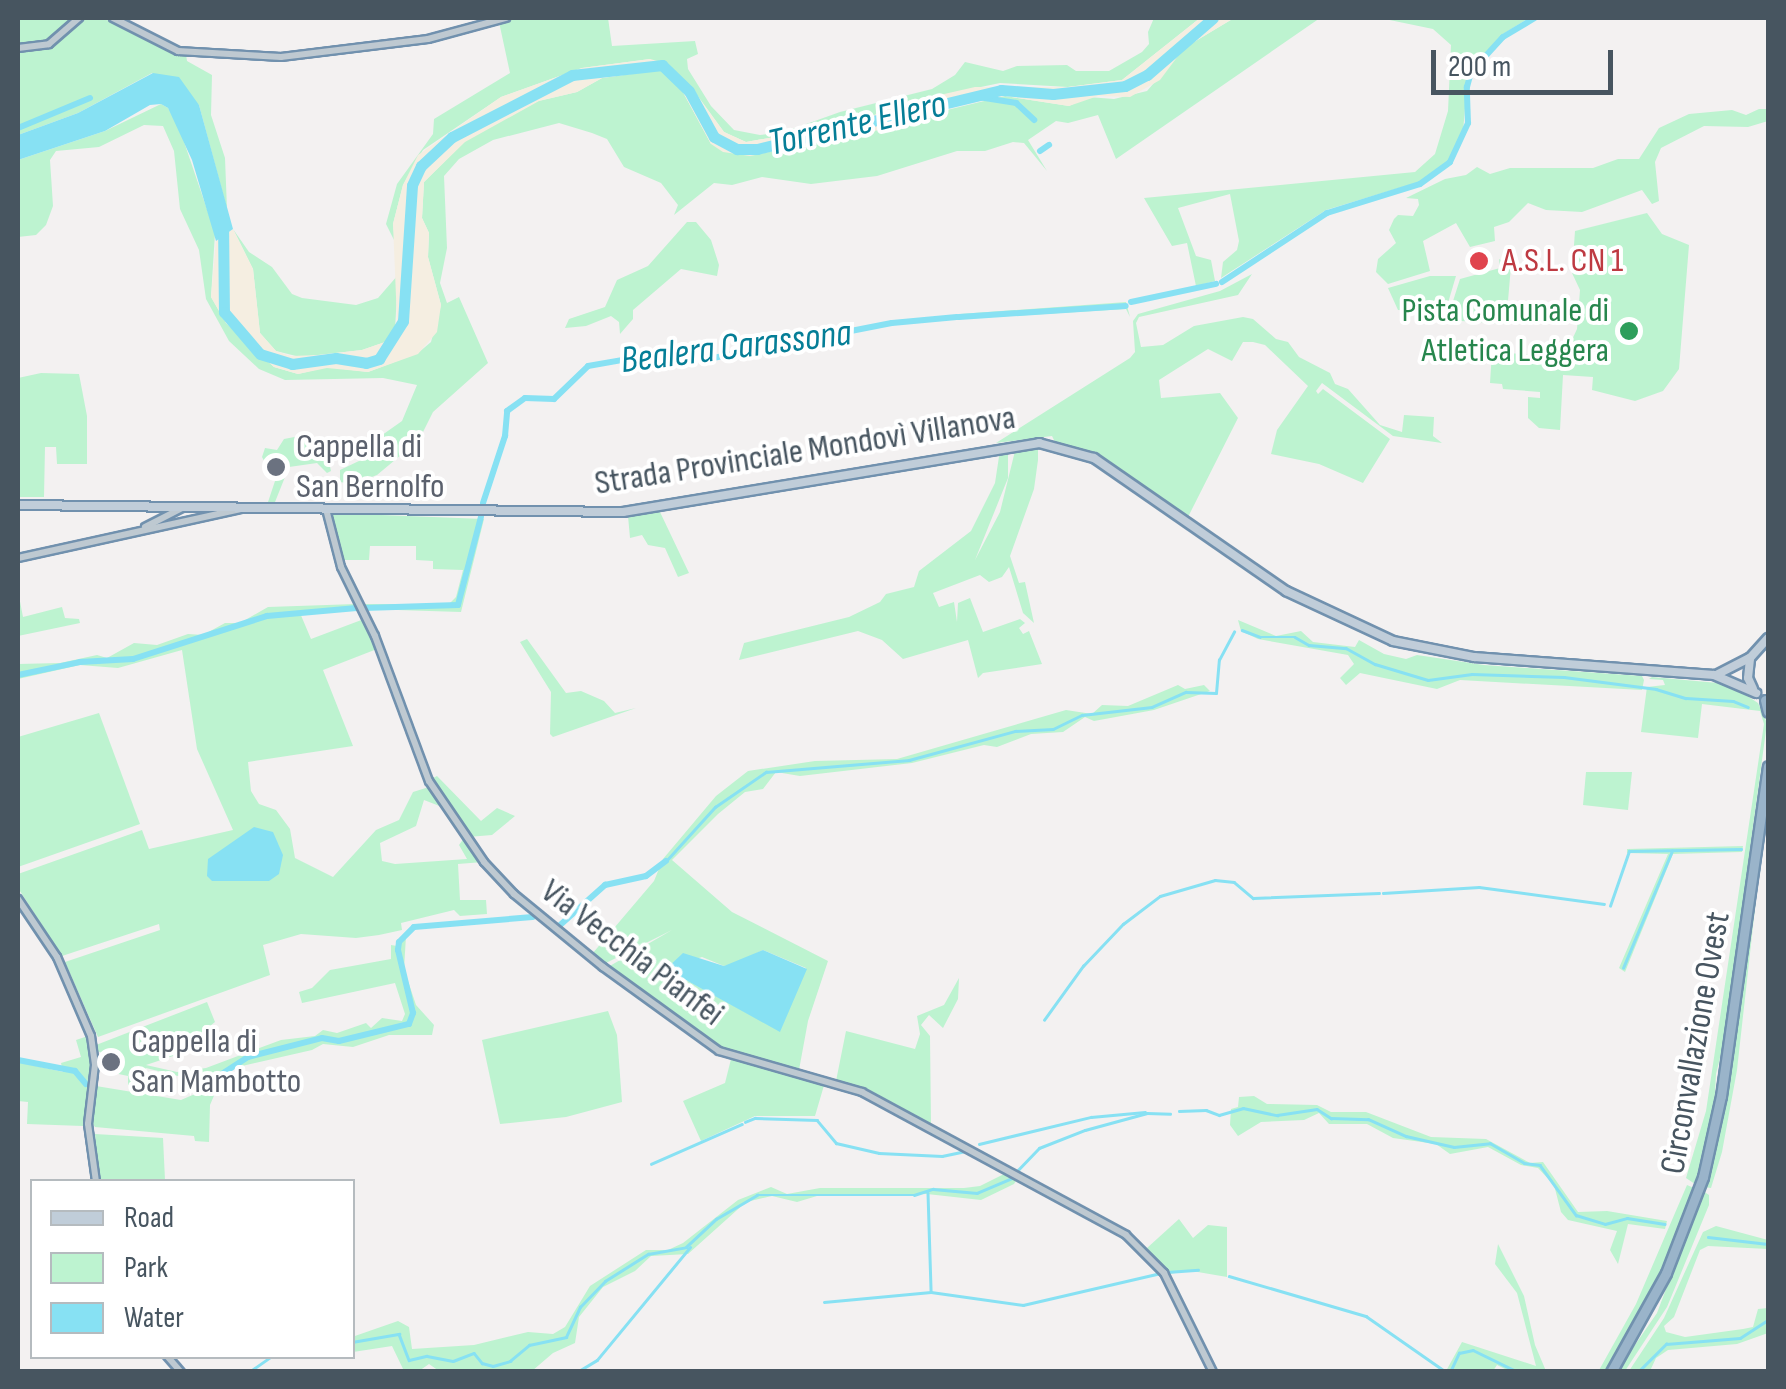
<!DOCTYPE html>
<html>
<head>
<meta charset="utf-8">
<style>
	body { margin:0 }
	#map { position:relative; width:1786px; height:1389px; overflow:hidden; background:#f3f1f1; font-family:"Sofia Sans Condensed",sans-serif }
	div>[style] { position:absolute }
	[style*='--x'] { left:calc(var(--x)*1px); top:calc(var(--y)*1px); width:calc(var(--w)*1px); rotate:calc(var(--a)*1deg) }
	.green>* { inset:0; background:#bdf3d0 }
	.sand>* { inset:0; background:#f5eee1 }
	.water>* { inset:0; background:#87e1f3 }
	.stream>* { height:2.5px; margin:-1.25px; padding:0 1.25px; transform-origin:1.25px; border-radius:1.25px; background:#87e1f3 }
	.canal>* { height:6px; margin:-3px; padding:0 3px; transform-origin:3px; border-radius:3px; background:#87e1f3 }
	.river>* { height:11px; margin:-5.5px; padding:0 5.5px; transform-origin:5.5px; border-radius:5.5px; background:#87e1f3 }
	.roads { filter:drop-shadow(2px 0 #7191ae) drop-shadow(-2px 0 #7191ae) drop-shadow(0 2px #7191ae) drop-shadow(0 -2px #7191ae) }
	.tertiary>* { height:6px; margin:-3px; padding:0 3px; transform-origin:3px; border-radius:3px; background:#bec9d1 }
	.secondary>* { height:8px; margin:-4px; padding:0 4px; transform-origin:4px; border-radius:4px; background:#c0cdd9 }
	.trunk>* { height:9px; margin:-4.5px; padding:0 4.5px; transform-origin:4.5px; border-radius:4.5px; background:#9ab4ca }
	.dots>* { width:28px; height:28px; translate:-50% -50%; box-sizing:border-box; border:5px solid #fff; border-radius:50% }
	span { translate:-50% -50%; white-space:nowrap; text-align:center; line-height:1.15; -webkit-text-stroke:8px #fff; paint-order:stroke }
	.health-label { font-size:35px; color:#be3a42 }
	.left { translate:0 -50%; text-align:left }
	.leisure-label { font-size:35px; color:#27864d }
	.right { translate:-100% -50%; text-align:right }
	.worship-label { font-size:35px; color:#5b616d }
	.street-label { font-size:35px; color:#475560 }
	.water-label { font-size:38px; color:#057e97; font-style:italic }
	.frame { position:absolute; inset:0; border:20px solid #475560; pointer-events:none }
	.legend { position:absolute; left:30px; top:1179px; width:325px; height:180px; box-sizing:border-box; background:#fff; border:2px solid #b5bbbf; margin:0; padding:12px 18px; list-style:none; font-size:30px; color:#475560 }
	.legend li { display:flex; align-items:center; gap:20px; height:50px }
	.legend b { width:50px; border:2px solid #b5bbbf }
	.scale { position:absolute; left:1431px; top:50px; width:182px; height:45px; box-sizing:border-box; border:5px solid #475560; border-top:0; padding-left:12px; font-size:30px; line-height:35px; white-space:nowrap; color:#475560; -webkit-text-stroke:8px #fff; paint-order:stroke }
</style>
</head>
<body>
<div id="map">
	<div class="green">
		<div style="clip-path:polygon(74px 18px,49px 41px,18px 45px,18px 20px)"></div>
		<div style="clip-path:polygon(87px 18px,115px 21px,165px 48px,186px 54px,187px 61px,212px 75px,211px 115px,225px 158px,227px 209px,199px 105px,152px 73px,78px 113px,18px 135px,18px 51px,53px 45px)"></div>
		<div style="clip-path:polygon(514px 18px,608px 18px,612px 46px,695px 41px,698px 54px,687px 59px,688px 69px,711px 106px,734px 130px,760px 135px,784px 132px,840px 112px,932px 89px,955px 75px,965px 62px,1003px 71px,1017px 66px,1067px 65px,1076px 71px,1109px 71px,1142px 52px,1149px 44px,1148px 32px,1154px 18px,1200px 18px,1122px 80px,1068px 87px,1000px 83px,909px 102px,853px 123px,746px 142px,724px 132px,692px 88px,650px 59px,582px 68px,501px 97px,423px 150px,403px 185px,393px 224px,395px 242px,386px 224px,397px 184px,433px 134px,434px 119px,510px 73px,499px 22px)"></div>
		<div style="clip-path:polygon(1234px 18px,1320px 18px,1116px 159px,1098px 115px,1068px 123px,1056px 121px,1028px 140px,1047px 171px,1024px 143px,1013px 142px,985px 151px,957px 151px,877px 176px,811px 184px,762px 177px,732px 185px,714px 183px,674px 215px,678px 205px,661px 183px,624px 167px,607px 139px,592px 133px,559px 123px,493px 140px,459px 159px,444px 176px,447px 248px,440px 283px,447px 303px,459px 297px,488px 363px,433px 412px,420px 438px,401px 455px,377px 475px,353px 484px,340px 482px,340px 470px,361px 460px,368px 445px,402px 421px,417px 385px,383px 378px,285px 380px,259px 369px,229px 341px,206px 299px,199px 250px,180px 209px,174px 151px,163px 126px,144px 125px,99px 147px,56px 151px,50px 160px,53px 206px,46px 225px,36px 235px,18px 237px,18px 160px,105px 131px,161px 104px,168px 108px,180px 130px,215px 233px,211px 297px,226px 323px,274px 367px,298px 374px,327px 367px,368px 372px,418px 353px,431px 342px,441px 305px,428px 257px,429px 233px,422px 218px,424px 182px,465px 141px,538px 101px,577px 92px,602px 78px,660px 70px,678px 83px,711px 144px,793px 147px,1005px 96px,1069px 106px,1088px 97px,1114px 99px,1147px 91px,1184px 48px)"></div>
		<div style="clip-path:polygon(1380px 18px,1529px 18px,1503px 34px,1468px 73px,1463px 132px,1448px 161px,1422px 181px,1326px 210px,1221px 278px,1223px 262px,1237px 250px,1239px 241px,1230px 194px,1178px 208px,1196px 256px,1211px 260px,1215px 281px,1196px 286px,1187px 243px,1172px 246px,1144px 198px,1415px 172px,1435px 154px,1448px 111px,1451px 45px,1433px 29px)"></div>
		<div style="clip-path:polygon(1759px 109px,1768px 109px,1768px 121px,1748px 127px,1704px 126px,1661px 148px,1655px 162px,1659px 201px,1652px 204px,1642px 190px,1582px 212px,1546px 210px,1528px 203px,1509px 222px,1494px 227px,1495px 241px,1470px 247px,1456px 223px,1423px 241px,1430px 271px,1388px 284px,1376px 272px,1378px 259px,1396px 243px,1389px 230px,1394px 219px,1398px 215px,1413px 216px,1419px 205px,1418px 199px,1406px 198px,1445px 179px,1466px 175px,1477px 167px,1490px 174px,1510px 168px,1593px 168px,1618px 159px,1639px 159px,1659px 128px,1689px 114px,1732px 110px,1746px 115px)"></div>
		<div style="clip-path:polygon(1647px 213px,1662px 234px,1689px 245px,1679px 369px,1663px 391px,1635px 401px,1592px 390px,1593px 377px,1563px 375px,1560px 430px,1539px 428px,1528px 418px,1528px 397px,1540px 398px,1540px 392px,1503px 389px,1502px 384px,1490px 383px,1492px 352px,1564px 357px,1577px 329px,1580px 290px,1572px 273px,1575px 231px)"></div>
		<div style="clip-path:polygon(687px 222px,696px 222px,711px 240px,719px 265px,717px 276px,681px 269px,633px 310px,633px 319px,620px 334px,619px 322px,611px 316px,586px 326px,565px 328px,569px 319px,605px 307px,617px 280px,648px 266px)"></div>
		<div style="clip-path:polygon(233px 229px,249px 252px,272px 267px,292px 294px,302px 298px,356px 305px,378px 298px,398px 275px,395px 330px,388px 341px,362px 350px,300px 357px,276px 351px,260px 333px,253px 269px)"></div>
		<div style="clip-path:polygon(1499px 259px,1511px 266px,1506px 324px,1447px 320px,1460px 279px,1500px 268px)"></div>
		<div style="clip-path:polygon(1252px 274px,1238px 295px,1139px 317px,1136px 323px,1141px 347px,1163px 345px,1194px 326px,1243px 317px,1253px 319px,1276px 339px,1288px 342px,1299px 357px,1330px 373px,1335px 384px,1348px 389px,1380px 425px,1402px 432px,1404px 415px,1434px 417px,1433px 436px,1442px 443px,1393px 436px,1322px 383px,1316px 391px,1318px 394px,1323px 389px,1390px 439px,1363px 483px,1319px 464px,1271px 454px,1277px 430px,1308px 386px,1265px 345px,1253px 342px,1243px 342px,1232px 361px,1208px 349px,1159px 380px,1161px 398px,1220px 393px,1238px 418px,1187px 519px,1107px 461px,1055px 442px,1052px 436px,996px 443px,1130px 358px,1135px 352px,1133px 321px,1138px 314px,1220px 291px)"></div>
		<div style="clip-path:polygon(1430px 276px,1456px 276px,1445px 313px,1398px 310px,1388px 288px)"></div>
		<div style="clip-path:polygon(1126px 302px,1130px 317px,1126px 309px,962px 319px,960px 314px)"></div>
		<div style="clip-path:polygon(41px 373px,79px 374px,87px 416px,87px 464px,57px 464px,56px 447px,45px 447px,44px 497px,18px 497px,18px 378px)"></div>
		<div style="clip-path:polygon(310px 434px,326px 448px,331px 471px,327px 473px,317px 463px,289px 467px,275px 502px,268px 502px,275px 481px,262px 457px,265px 448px,277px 450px,284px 439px)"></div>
		<div style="clip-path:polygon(1025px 447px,1038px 447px,1038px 460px,1034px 489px,1010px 556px,1019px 583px,1025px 582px,1034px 623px,1023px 613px,1009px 567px,1002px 577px,989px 582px,980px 575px,933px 593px,939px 607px,954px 602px,957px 622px,958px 603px,970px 598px,983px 632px,1020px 619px,1025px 623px,1019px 628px,1023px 634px,1029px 631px,1042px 664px,983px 673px,978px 678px,968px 640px,903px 659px,882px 640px,858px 631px,739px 660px,744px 643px,849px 617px,880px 602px,886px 594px,914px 587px,919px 571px,971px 531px,995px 483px,1000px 450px,1008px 450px,1008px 478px,975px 560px,1000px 512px,1015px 451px)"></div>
		<div style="clip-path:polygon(660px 512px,689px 573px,678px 577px,665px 548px,648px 545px,642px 535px,630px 538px,628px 516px)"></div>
		<div style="clip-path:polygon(330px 513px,484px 519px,461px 612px,366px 609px,363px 604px,449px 604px,456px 597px,463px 570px,433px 569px,433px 561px,416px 560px,416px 546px,370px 546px,369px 560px,341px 560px)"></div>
		<div style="clip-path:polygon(18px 591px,23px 617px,62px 607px,65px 618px,79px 619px,80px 623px,18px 636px)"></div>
		<div style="clip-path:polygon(evenodd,356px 604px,358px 609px,300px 613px,311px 639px,364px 619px,372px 635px,377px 649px,323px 670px,353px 746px,248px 762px,251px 791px,259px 804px,276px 810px,290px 829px,295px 858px,333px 877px,376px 830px,399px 820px,413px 792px,429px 787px,442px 807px,424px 800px,416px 826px,380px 843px,382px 861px,395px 864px,467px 859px,459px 845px,464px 838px,483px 862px,458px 864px,460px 900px,486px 900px,487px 914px,460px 916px,454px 910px,401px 923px,402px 930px,379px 935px,356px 938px,301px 934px,263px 945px,270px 975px,98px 1037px,65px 962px,160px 930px,159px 924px,62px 956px,18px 888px,18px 874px,142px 830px,149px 849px,233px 830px,197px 749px,182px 650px,118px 668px,80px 665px,18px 679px,18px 664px,60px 663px,97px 655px,107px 658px,134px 643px,157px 645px,188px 634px,203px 635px,225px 623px,240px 623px,268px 607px,356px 604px,273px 832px,269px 881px,212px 881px,273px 832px)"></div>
		<div style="clip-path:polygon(1238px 620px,1276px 636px,1301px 631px,1313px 642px,1355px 647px,1359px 640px,1384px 654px,1406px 659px,1417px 655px,1484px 665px,1642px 676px,1644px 680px,1642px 690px,1460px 680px,1437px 689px,1360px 673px,1346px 685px,1340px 678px,1354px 664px,1348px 655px,1258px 639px,1241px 631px)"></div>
		<div style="clip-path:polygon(527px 639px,566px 693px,581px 691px,604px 701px,615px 713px,636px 708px,553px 737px,550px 734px,551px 692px,520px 642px)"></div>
		<div style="clip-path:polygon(1652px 677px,1729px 684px,1758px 703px,1767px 723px,1724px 1042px,1716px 1074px,1714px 1111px,1695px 1184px,1686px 1178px,1706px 1111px,1764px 724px,1760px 711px,1702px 704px,1698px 738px,1641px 732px,1647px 687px,1665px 685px,1663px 680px,1649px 679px)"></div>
		<div style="clip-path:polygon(evenodd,1178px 685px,1185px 689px,1204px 685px,1210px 691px,1154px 710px,1094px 721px,1085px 717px,1063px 732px,1031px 734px,997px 747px,984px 745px,912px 763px,800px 776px,776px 772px,763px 789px,745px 792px,718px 814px,672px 860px,732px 912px,828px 961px,808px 1021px,799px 1070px,722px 1049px,608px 967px,672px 930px,604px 964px,592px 954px,654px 881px,663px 859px,716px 796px,748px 771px,815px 761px,897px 759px,1066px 710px,1092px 714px,1102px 705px,1128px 706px,1178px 685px,763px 950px,806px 968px,780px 1031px,666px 969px,702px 957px,724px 966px,735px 964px,763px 950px)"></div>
		<div style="clip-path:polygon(99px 713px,140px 824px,18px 867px,18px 737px)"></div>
		<div style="clip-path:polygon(1586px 772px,1632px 772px,1628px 810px,1583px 805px)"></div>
		<div style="clip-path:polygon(437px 776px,481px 821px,497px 808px,515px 816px,492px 835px,468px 837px,431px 779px)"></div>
		<div style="clip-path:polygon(1768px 792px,1737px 1070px,1722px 1152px,1711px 1188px,1704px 1187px,1725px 1098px)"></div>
		<div style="clip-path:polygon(1743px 846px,1742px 852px,1673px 854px,1625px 972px,1619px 968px,1668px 854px,1627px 853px,1627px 849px)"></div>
		<div style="clip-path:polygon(406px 936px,404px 969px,416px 1005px,434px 1025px,432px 1035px,389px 1035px,353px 1047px,323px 1044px,312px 1050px,225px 1070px,210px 1105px,209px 1142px,195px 1141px,194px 1136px,95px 1127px,91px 1121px,96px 1086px,181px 1100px,204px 1090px,207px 1075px,178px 1076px,146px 1068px,143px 1083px,164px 1085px,163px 1093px,128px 1085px,128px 1076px,109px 1072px,107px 1066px,112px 1068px,116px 1058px,97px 1051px,96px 1045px,207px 1002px,215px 1022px,173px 1056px,146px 1065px,177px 1072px,206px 1068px,281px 1040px,315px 1036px,323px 1030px,337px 1033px,366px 1023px,371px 1028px,382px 1018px,402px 1021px,405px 1014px,395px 983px,302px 1003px,299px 992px,312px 988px,330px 970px,391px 959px,391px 945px,397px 946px,400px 937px)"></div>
		<div style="clip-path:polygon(959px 978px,958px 999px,943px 1028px,929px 1015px,921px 1025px,930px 1036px,931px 1124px,836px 1081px,846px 1031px,915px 1049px,920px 1034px,917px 1016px,944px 1005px)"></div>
		<div style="clip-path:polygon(608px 1011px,617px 1035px,622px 1102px,566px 1117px,500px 1124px,482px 1040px)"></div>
		<div style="clip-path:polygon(88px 1036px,92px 1065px,83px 1126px,27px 1124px,28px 1102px,18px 1101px,18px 1062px,63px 1072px,61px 1063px,81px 1057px,76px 1040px)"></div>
		<div style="clip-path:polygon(731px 1059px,825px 1082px,815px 1116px,755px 1116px,701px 1141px,683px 1101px,725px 1083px)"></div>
		<div style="clip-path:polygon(1254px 1096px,1267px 1104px,1317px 1105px,1331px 1112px,1366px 1112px,1431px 1137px,1486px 1139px,1530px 1163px,1543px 1162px,1578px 1212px,1607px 1211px,1667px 1221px,1665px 1229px,1628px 1224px,1618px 1264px,1610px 1250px,1617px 1231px,1568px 1220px,1561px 1212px,1554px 1185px,1538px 1168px,1521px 1165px,1488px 1147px,1450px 1154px,1436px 1144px,1393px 1138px,1367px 1124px,1329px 1124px,1319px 1113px,1304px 1120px,1261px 1122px,1238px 1136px,1230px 1125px,1231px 1109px,1238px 1107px,1239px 1097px)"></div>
		<div style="clip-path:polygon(95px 1134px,163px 1138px,165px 1180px,98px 1181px)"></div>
		<div style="clip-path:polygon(1010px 1171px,1019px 1176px,1014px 1184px,981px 1200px,927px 1194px,817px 1196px,797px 1202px,772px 1196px,746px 1202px,688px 1254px,651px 1256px,635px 1271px,603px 1287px,579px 1317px,575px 1343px,553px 1353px,532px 1371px,439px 1371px,429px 1364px,419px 1371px,404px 1371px,392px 1346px,353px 1352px,352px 1337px,398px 1321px,409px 1327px,412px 1349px,474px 1345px,528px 1332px,553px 1334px,565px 1327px,590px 1286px,646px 1250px,668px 1250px,683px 1243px,738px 1200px,771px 1187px,787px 1194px,820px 1188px,964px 1188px,980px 1186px)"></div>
		<div style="clip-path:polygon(1687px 1185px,1694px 1188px,1661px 1274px,1606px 1371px,1598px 1372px,1636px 1304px)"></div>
		<div style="clip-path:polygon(1703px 1191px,1709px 1195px,1709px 1205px,1667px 1307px,1625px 1371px,1617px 1371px,1657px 1313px)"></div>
		<div style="clip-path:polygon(1179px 1219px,1193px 1238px,1208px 1225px,1227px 1227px,1227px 1277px,1192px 1271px,1167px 1274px,1147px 1248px)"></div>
		<div style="clip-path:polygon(1716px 1226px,1768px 1240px,1768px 1249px,1708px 1246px,1700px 1250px,1674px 1317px,1664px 1326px,1666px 1332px,1685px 1337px,1743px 1329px,1753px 1327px,1758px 1309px,1768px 1308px,1768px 1333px,1737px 1344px,1668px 1350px,1656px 1358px,1650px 1371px,1629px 1371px,1664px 1318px,1703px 1232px)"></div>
		<div style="clip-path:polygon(1498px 1244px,1524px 1296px,1535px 1345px,1546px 1371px,1509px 1371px,1497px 1365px,1493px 1371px,1446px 1371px,1462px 1342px,1536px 1366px,1517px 1293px,1495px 1264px)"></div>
	</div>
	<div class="sand">
		<div style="clip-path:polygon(1200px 18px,1234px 18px,1184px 48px,1160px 80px,1130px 97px,1098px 96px,1069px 106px,1005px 96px,943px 109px,879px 130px,750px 156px,723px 152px,711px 144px,678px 83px,660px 70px,602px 78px,577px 92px,539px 101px,465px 142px,424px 182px,422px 218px,429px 233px,428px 257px,441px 305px,437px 332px,418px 354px,368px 372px,327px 368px,298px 374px,274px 367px,226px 323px,211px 297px,216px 241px,233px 229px,253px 269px,260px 333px,276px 351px,291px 356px,320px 355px,362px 350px,388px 341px,397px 321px,393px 224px,403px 185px,418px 155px,501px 97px,582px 68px,650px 59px,665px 63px,692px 89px,724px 132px,746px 142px,853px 123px,909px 102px,975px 87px,1068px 87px,1122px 80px)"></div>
	</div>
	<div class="water">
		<div style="clip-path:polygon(153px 73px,179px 77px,199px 105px,233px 229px,216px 241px,192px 160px,168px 108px,161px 104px,150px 105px,105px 131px,18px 160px,18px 135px,78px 113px)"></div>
		<div style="clip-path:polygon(254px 827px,273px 832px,283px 855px,279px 874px,269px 881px,212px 881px,207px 876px,208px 859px)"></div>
		<div style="clip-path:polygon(763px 950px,807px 969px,780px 1032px,666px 969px,683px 953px,724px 966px)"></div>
	</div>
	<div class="stream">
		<div style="--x:1242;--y:630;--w:19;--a:21"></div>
		<div style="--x:1260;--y:637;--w:35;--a:0"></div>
		<div style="--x:1295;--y:637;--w:16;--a:30"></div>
		<div style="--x:1309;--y:645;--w:37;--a:5"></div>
		<div style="--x:1346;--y:648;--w:33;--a:29"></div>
		<div style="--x:1375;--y:664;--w:55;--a:16.8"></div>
		<div style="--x:1428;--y:680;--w:44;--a:-7.8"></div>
		<div style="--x:1472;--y:674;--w:92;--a:1.9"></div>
		<div style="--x:1564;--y:677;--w:93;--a:7.4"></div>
		<div style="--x:1656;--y:689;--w:31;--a:17"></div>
		<div style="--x:1686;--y:698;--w:47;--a:3.7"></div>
		<div style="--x:1733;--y:701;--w:16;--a:22"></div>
		<div style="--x:666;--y:861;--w:73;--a:-47.8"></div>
		<div style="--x:715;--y:807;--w:62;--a:-34.5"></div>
		<div style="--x:766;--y:772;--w:144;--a:-4.8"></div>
		<div style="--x:909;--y:760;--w:110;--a:-15.3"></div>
		<div style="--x:1015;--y:731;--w:38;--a:-3"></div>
		<div style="--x:1053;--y:729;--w:32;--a:-26"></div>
		<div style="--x:1082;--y:715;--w:70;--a:-6.5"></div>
		<div style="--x:1152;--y:707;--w:37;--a:-24"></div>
		<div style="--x:1186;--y:692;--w:30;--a:2"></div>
		<div style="--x:1216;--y:693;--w:33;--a:-85"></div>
		<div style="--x:1219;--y:660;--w:32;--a:-62"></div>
		<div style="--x:1383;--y:893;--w:96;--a:-3.6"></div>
		<div style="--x:1479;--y:887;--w:126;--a:7.7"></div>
		<div style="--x:1610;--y:906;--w:58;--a:-70.9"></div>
		<div style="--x:1629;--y:851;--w:112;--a:-1"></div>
		<div style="--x:1623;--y:968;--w:127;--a:-67.3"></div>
		<div style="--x:1044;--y:1020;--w:67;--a:-54.2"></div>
		<div style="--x:1083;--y:966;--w:58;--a:-46.4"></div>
		<div style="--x:1123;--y:924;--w:46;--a:-37.1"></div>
		<div style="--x:1160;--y:896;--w:57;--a:-16.2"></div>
		<div style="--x:1215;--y:880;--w:19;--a:6"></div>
		<div style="--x:1234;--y:882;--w:25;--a:40"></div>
		<div style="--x:1253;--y:898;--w:126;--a:-2.3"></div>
		<div style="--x:1179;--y:1111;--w:27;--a:-2"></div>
		<div style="--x:1206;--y:1110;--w:14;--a:21"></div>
		<div style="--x:1219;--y:1115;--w:25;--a:-16"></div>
		<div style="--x:1243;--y:1108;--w:35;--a:12"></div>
		<div style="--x:1277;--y:1115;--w:40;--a:-8.5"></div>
		<div style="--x:1317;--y:1109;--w:17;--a:33"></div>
		<div style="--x:1331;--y:1118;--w:37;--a:2"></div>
		<div style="--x:1368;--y:1119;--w:42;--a:24.1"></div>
		<div style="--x:1406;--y:1136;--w:49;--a:12.9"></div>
		<div style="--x:1454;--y:1147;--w:36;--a:-6"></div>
		<div style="--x:1490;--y:1143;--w:39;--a:30"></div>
		<div style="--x:1524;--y:1163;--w:16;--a:7"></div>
		<div style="--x:1540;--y:1165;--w:62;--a:54.2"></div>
		<div style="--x:1576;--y:1215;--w:30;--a:17"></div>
		<div style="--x:1605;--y:1224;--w:23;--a:-15"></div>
		<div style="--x:1627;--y:1218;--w:38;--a:9"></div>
		<div style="--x:745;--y:1122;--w:11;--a:-22"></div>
		<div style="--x:755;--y:1118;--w:62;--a:1.8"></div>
		<div style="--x:817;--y:1120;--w:30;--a:50"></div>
		<div style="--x:836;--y:1143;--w:44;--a:13.1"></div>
		<div style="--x:879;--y:1153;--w:63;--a:2.7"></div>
		<div style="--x:942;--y:1156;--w:25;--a:-12"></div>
		<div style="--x:979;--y:1144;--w:115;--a:-13.6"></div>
		<div style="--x:1091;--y:1117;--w:54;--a:-5.3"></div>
		<div style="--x:651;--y:1164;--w:99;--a:-23.7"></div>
		<div style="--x:1016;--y:1172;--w:33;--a:-46"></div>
		<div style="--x:1039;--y:1148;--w:49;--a:-21.4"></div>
		<div style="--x:1085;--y:1130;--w:64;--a:-15.3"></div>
		<div style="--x:1147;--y:1113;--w:23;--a:2"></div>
		<div style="--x:928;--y:1193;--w:97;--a:88.2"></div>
		<div style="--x:1708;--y:1237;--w:60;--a:6.7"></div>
		<div style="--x:1167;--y:1272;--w:31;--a:-4"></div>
		<div style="--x:1229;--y:1276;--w:143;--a:16.3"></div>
		<div style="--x:1366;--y:1316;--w:93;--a:34.9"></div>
		<div style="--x:824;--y:1302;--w:107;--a:-5.3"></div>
		<div style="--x:931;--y:1292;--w:93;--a:8"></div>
		<div style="--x:1023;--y:1305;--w:141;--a:-13.1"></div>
		<div style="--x:352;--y:1342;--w:48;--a:-9.7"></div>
		<div style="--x:399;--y:1334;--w:28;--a:69"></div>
		<div style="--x:409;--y:1360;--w:18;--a:-13"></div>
		<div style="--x:427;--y:1356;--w:26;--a:11"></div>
		<div style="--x:453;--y:1361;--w:22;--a:-21"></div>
		<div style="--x:474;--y:1353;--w:13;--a:51"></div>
		<div style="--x:482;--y:1363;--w:11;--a:15"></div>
		<div style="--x:493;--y:1366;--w:18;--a:-16"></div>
		<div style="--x:510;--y:1361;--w:25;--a:-40"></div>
		<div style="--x:529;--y:1345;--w:38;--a:-12"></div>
		<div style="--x:566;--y:1337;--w:33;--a:-65"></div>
		<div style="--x:580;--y:1307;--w:36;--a:-46"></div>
		<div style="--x:605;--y:1281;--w:51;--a:-32.1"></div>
		<div style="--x:648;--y:1254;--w:39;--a:-10"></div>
		<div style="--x:686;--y:1247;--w:41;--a:-43"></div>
		<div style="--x:716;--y:1219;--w:48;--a:-30.3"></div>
		<div style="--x:757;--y:1195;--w:157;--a:0"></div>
		<div style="--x:914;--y:1195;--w:20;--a:-18"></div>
		<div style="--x:933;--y:1189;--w:44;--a:5.2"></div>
		<div style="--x:977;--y:1193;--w:38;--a:-23"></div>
		<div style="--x:249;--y:1372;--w:28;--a:-35"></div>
		<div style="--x:577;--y:1372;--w:23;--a:-31"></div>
		<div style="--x:597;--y:1360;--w:146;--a:-50.5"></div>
		<div style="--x:1450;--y:1372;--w:21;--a:-65"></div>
		<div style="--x:1459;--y:1353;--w:14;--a:-12"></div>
		<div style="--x:1473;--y:1350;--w:50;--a:26.1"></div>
		<div style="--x:1638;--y:1372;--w:40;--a:-45"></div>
		<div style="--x:1666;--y:1344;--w:74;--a:-4.6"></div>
		<div style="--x:1740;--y:1338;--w:33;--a:-33"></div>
	</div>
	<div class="canal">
		<div style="--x:972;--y:96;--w:45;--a:9"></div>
		<div style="--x:1016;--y:103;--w:25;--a:43"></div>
		<div style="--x:18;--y:128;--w:78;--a:-22.6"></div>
		<div style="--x:1040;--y:151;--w:11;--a:-34"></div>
		<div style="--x:1222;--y:282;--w:126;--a:-33.3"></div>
		<div style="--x:1327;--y:213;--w:97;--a:-17.3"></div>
		<div style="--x:1420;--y:184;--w:37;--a:-36"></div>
		<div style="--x:1450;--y:162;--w:43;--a:-65.2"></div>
		<div style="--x:1468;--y:123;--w:36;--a:-92"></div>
		<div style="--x:1467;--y:87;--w:16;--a:-75"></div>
		<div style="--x:1471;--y:72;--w:47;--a:-47.6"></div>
		<div style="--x:1503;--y:37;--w:37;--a:-31"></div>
		<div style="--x:1131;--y:302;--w:87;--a:-12"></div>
		<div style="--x:959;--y:317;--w:167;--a:-3.8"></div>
		<div style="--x:483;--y:503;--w:71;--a:-71.8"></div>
		<div style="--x:505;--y:436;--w:25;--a:-85"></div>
		<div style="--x:507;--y:411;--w:22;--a:-36"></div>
		<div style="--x:525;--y:398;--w:29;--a:2"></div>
		<div style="--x:554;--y:399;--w:47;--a:-44.1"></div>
		<div style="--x:588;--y:366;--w:47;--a:-9.9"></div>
		<div style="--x:634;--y:358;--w:79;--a:0"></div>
		<div style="--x:713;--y:358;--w:182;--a:-11.1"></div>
		<div style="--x:892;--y:323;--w:65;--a:-5.3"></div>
		<div style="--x:364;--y:608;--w:94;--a:-1.8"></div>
		<div style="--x:458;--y:605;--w:91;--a:-75.4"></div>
		<div style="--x:18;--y:675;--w:63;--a:-11.8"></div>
		<div style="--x:80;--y:662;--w:53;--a:-3.2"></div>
		<div style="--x:133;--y:659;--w:141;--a:-17.8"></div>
		<div style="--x:267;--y:616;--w:90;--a:-5.1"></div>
		<div style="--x:559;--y:926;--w:62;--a:-41.7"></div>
		<div style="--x:605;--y:885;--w:42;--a:-12.4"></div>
		<div style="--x:646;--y:876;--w:25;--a:-37"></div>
		<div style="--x:18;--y:1060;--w:58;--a:10.9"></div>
		<div style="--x:75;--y:1071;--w:17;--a:50"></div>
		<div style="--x:211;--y:1081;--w:44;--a:-33"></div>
		<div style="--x:248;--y:1057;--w:76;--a:-14.4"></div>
		<div style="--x:322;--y:1038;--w:17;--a:10"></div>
		<div style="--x:339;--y:1041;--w:72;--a:-13.7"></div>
		<div style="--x:409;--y:1024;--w:12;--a:-70"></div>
		<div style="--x:413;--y:1013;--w:65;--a:-103.4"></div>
		<div style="--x:398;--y:950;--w:8;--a:-83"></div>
		<div style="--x:399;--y:942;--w:21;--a:-45"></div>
		<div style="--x:414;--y:927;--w:119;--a:-4.8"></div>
	</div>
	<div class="river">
		<div style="--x:223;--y:220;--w:92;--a:89.4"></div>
		<div style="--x:224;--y:312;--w:55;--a:49.4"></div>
		<div style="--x:260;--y:354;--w:34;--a:17"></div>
		<div style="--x:292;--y:364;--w:44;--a:-7.8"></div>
		<div style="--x:336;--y:358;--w:30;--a:9"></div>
		<div style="--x:366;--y:363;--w:14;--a:-17"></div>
		<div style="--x:379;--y:359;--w:45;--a:-57.7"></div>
		<div style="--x:403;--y:321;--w:136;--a:-86.2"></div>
		<div style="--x:412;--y:185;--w:21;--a:-65"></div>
		<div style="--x:421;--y:166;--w:42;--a:-43.1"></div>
		<div style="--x:452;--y:137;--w:135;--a:-27.3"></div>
		<div style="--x:572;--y:75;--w:91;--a:-6.3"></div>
		<div style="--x:662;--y:65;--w:37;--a:44"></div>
		<div style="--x:689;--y:91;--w:52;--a:61.5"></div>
		<div style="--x:714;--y:137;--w:26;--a:28"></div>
		<div style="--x:737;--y:149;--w:20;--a:0"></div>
		<div style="--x:757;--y:149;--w:251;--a:-13.6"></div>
		<div style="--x:1001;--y:90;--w:52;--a:4.4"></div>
		<div style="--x:1053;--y:94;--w:72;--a:-6.3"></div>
		<div style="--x:1125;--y:86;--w:25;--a:-27"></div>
		<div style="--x:1147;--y:75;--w:87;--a:-40.8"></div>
	</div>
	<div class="roads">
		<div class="tertiary">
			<div style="--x:113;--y:18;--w:73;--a:26.9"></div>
			<div style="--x:178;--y:51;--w:103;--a:3.3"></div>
			<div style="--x:281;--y:57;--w:148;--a:-7"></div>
			<div style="--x:428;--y:39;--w:81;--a:-15.1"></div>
			<div style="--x:18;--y:48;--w:31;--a:-7"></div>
			<div style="--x:49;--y:44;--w:40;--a:-41"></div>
			<div style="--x:326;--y:509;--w:60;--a:75.5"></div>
			<div style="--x:341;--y:567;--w:77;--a:63.8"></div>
			<div style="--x:375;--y:636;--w:155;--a:69.6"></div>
			<div style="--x:429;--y:781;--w:98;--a:55.8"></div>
			<div style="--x:484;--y:862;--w:44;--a:46.8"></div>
			<div style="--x:514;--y:894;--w:115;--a:39.4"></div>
			<div style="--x:603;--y:967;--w:143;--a:35.9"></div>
			<div style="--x:719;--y:1051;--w:149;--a:16"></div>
			<div style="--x:862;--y:1092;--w:300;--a:28.4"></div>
			<div style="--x:1126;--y:1235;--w:54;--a:45"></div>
			<div style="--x:1164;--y:1273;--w:110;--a:63.7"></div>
			<div style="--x:145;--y:527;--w:42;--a:-27.2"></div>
			<div style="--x:18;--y:558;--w:227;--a:-12.4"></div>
			<div style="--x:18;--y:899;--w:70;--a:56.1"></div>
			<div style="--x:57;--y:957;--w:86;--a:66.7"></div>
			<div style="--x:91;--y:1036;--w:29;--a:82"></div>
			<div style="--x:95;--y:1065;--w:59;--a:96.8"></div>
			<div style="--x:88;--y:1124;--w:59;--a:82.1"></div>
			<div style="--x:167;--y:1356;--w:21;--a:49"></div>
		</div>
		<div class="secondary">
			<div style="--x:18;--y:505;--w:605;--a:0.66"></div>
			<div style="--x:623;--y:512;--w:422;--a:-9.4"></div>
			<div style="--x:1039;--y:443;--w:57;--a:15.3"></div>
			<div style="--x:1094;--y:458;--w:234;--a:34.7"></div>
			<div style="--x:1286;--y:591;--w:118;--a:25"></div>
			<div style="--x:1393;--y:641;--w:83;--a:11.2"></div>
			<div style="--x:1474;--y:657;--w:241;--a:4.3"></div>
			<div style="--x:1714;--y:675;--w:46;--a:23.2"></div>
			<div style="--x:1718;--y:674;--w:36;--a:-27"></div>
			<div style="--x:1753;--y:689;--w:12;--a:-114"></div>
			<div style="--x:1748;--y:678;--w:20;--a:-84"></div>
			<div style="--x:1750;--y:658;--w:27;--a:-48"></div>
		</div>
		<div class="trunk">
			<div style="--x:1765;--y:700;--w:12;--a:76"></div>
			<div style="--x:1611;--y:1372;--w:113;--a:-60.9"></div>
			<div style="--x:1666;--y:1273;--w:103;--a:-68.9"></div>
			<div style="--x:1703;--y:1177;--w:83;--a:-77.5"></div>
			<div style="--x:1721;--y:1096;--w:333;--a:-81.9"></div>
		</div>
	</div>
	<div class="dots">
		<div style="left:1479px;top:261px;background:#e0444e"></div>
		<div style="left:1629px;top:331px;background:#2e9e5b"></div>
		<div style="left:276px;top:467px;background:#6b7280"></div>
		<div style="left:111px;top:1062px;background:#6b7280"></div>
	</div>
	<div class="health-label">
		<span class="left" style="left:1502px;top:261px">A.S.L. CN 1</span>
	</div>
	<div class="leisure-label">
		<span class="right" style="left:1609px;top:331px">Pista Comunale di<br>Atletica Leggera</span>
	</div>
	<div class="worship-label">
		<span class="left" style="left:296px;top:467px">Cappella di<br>San Bernolfo</span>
		<span class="left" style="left:131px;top:1062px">Cappella di<br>San Mambotto</span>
	</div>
	<div class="street-label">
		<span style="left:805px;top:451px;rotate:-9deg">Strada Provinciale Mondovì Villanova</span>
		<span style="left:632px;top:953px;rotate:37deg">Via Vecchia Pianfei</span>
		<span style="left:1696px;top:1043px;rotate:-80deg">Circonvallazione Ovest</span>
	</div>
	<div class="water-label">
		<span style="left:857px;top:124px;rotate:-13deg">Torrente Ellero</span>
		<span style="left:736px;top:347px;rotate:-7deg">Bealera Carassona</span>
	</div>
	<div class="frame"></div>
	<ul class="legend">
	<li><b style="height:12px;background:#c0cdd9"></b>Road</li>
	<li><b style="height:28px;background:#bdf3d0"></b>Park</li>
	<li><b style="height:28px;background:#87e1f3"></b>Water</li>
	</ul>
	<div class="scale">200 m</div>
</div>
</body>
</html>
